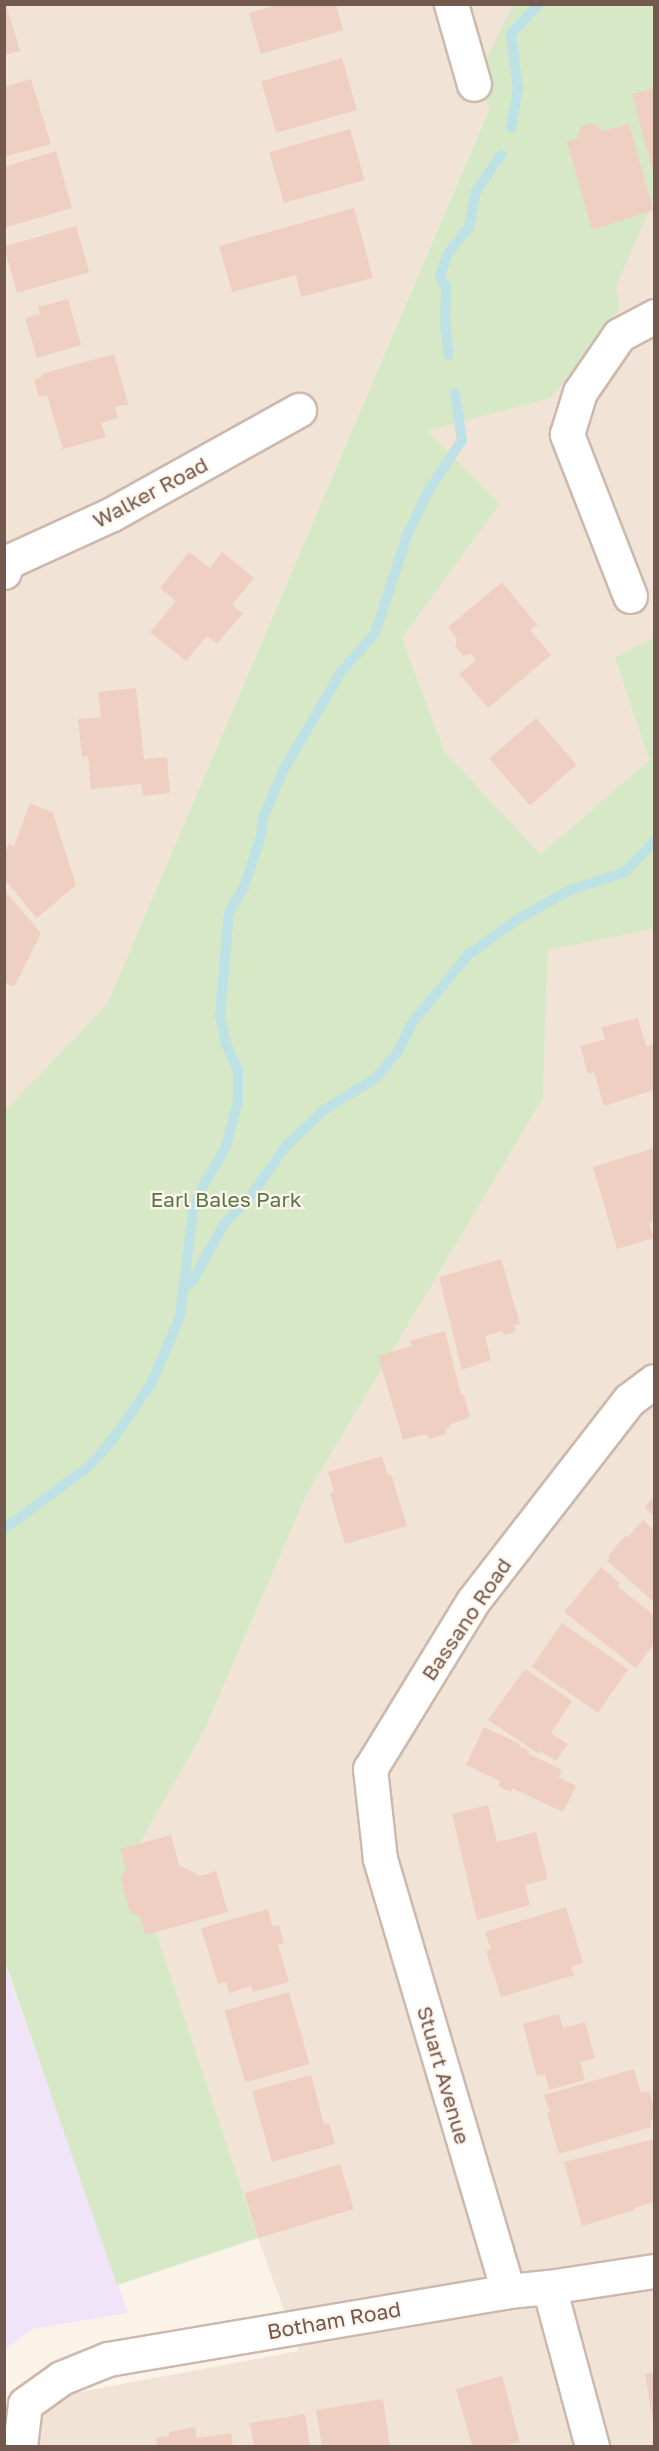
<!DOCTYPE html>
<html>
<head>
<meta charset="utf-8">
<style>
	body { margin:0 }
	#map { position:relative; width:659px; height:2451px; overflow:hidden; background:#fbf2e8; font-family:"Golos Text",sans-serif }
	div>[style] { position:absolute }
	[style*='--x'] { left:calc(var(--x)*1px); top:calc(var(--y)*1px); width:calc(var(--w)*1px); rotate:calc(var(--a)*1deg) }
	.residential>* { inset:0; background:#f2e3d7 }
	.education>* { inset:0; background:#efe4f8 }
	.green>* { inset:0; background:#d7e8c7 }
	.stream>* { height:10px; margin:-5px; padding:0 5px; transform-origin:5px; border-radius:5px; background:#bde1e4 }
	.building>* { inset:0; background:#efcfc1; transform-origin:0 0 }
	.roads { filter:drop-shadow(2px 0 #ccb9ae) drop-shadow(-2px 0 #ccb9ae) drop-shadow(0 2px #ccb9ae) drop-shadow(0 -2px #ccb9ae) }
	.minor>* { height:33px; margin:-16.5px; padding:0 16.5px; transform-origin:16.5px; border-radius:16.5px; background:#fff }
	span { translate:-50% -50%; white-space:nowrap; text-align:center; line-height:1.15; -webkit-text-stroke:4.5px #fef6ee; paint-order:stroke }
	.street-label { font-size:21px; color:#73584d }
	.park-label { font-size:21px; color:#597846 }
	.frame { position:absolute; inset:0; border:6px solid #73584d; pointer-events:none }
</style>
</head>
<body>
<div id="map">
	<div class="residential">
		<div style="clip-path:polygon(5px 5px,533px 5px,107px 1004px,5px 1112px)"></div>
		<div style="clip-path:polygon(654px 11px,654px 637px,615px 657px,649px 760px,541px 854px,445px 753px,402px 638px,500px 504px,428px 431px,551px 398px,579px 87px)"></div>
		<div style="clip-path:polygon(654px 929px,654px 2446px,34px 2446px,33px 2441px,45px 2413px,74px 2393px,299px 2351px,258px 2238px,131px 1858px,203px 1733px,306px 1496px,543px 1098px,548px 950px)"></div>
	</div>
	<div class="education">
		<div style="clip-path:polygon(4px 1962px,128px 2313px,33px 2329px,5px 2349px)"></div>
	</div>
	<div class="green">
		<div style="clip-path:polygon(513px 5px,654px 5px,654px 199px,616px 287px,620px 309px,551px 398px,428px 431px,500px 504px,402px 638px,445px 753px,541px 854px,649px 760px,615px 657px,654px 637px,654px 929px,548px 950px,543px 1098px,306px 1496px,203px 1733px,131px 1858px,258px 2238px,117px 2285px,5px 1962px,4px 1112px,107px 1004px,490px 107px,474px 84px)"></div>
	</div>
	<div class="stream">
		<div style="--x:511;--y:128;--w:39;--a:-80"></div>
		<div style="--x:518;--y:90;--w:56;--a:-97.1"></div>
		<div style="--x:511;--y:34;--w:41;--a:-47"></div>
		<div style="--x:449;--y:355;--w:33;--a:-97"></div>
		<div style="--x:445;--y:322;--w:35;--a:-88"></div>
		<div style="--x:446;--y:287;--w:12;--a:-121"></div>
		<div style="--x:440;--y:277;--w:23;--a:-72"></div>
		<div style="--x:447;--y:255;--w:36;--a:-52"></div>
		<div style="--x:469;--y:227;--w:37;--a:-79"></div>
		<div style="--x:476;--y:191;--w:44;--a:-55.2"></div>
		<div style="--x:184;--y:1289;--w:13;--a:-45"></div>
		<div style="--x:193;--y:1280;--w:64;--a:-61"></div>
		<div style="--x:224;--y:1224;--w:36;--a:-46"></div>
		<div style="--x:249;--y:1198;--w:65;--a:-54.4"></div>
		<div style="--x:287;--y:1145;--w:51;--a:-43.4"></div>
		<div style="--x:324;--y:1110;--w:62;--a:-31.9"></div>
		<div style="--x:377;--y:1077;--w:35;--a:-51"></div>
		<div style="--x:399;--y:1050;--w:30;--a:-64"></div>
		<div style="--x:412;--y:1023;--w:88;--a:-50.5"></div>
		<div style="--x:468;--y:955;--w:62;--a:-35.8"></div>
		<div style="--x:518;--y:919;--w:57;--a:-29.2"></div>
		<div style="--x:568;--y:891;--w:60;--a:-18.4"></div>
		<div style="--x:625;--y:872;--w:42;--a:-46"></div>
		<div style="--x:4;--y:1529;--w:106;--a:-36.5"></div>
		<div style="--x:89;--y:1466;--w:36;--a:-48"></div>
		<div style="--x:113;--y:1439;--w:67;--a:-55.4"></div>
		<div style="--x:151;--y:1384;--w:73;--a:-66.6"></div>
		<div style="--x:180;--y:1317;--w:107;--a:-83"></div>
		<div style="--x:193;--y:1211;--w:29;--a:-68"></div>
		<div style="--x:204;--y:1184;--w:43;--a:-59.3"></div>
		<div style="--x:226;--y:1147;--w:48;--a:-75.4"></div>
		<div style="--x:238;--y:1101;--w:30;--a:-90"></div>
		<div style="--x:238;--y:1071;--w:30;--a:-114"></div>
		<div style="--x:226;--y:1044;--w:30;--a:-102"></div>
		<div style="--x:220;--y:1015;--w:103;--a:-85"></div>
		<div style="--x:229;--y:912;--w:29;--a:-59"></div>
		<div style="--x:244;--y:887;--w:54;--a:-71.6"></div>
		<div style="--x:261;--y:836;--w:18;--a:-84"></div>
		<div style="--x:263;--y:818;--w:53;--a:-66.8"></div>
		<div style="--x:284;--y:769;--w:113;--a:-59.6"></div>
		<div style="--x:341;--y:672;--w:52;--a:-48.9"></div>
		<div style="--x:375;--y:633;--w:105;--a:-71.7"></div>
		<div style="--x:408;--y:533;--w:48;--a:-64"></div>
		<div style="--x:429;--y:490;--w:60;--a:-56.6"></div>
		<div style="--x:462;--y:440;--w:48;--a:-98.5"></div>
	</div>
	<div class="building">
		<div style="clip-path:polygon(278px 4px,336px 4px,343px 30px,261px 54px,249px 13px)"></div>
		<div style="clip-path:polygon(7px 8px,20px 51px,4px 55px,4px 9px)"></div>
		<div style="left:342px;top:58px;width:54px;height:84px;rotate:74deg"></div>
		<div style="clip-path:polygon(31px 79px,51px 144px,4px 157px,4px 87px)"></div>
		<div style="clip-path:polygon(654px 88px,654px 175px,632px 94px)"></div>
		<div style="clip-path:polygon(594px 123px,603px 131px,629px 124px,653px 210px,592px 230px,567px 142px,577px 139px,580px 127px)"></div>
		<div style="left:350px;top:129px;width:53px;height:84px;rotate:74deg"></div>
		<div style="clip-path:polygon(56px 151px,72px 208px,4px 228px,4px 167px)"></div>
		<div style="clip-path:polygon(354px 208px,373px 278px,301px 297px,296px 275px,232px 292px,219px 246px)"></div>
		<div style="left:76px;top:226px;width:48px;height:75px;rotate:74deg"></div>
		<div style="clip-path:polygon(68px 299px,81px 345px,37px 358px,25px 318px,40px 314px,38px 307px)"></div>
		<div style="clip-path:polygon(114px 354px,128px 404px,115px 407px,118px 418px,101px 423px,106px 437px,63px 449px,47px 395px,39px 397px,34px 380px,42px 377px,41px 374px)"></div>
		<div style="clip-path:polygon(189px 552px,210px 568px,222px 552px,254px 578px,232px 605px,243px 613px,217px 644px,207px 636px,186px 661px,150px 632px,176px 601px,160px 588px)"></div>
		<div style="clip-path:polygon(502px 582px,537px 625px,530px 630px,551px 655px,488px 708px,459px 674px,476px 660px,471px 654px,463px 656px,455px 646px,457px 639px,448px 627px)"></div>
		<div style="clip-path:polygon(136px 688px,144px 759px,167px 757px,170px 793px,143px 796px,141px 784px,91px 789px,88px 756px,82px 757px,78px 719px,101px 717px,98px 692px)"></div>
		<div style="left:536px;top:718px;width:62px;height:62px;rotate:49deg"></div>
		<div style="clip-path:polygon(30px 803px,53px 813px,76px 885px,37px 918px,4px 879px,4px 854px,9px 844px,14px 846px)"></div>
		<div style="clip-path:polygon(4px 890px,41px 933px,14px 987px,4px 982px)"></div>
		<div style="clip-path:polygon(638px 1018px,646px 1047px,654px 1044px,654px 1090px,604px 1106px,594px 1072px,588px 1074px,580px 1046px,605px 1039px,601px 1027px)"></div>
		<div style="clip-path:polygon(654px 1148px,654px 1221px,649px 1223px,654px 1238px,617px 1249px,593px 1167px)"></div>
		<div style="clip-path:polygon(501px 1259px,520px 1324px,514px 1325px,516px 1332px,503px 1335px,502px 1331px,485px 1336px,491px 1360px,462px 1370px,439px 1277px)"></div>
		<div style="clip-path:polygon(445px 1331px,461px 1395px,464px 1394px,470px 1417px,449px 1425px,450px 1428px,445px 1429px,447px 1434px,429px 1439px,427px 1435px,421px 1435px,403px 1440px,378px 1356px,412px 1346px,410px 1341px)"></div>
		<div style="clip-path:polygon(382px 1456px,388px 1475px,391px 1474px,407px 1526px,345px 1544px,330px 1494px,334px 1492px,328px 1472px)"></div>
		<div style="clip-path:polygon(654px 1497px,654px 1517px,645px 1507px)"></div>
		<div style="clip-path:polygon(643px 1520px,654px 1530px,654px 1602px,607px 1561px,610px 1558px,608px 1556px,625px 1536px,627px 1538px)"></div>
		<div style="clip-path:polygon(601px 1567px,620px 1583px,618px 1587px,654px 1615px,654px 1644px,636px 1668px,564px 1612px)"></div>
		<div style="left:562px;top:1623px;width:81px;height:53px;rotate:35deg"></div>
		<div style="clip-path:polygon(525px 1669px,572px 1701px,551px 1733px,568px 1744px,556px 1761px,540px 1751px,539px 1754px,488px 1720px)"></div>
		<div style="clip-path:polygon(484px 1727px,520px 1744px,519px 1746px,529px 1751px,529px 1754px,562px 1770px,559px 1777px,576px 1786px,563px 1812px,512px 1788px,511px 1792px,498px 1786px,500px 1781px,466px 1765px)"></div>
		<div style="clip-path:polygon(488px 1805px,497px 1842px,536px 1832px,548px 1879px,525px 1885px,530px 1905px,477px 1920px,452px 1814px)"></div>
		<div style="clip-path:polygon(171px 1835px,179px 1865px,200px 1876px,216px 1871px,228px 1912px,145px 1935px,140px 1916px,130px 1913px,121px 1878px,126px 1870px,120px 1849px)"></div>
		<div style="clip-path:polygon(566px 1907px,583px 1963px,571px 1967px,574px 1975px,501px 1997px,486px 1951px,491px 1949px,485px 1932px)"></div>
		<div style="clip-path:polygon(268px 1909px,272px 1926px,279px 1925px,284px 1943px,278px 1945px,289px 1982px,253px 1992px,251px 1986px,229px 1993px,226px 1982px,218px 1984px,201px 1928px)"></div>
		<div style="left:289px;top:1992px;width:75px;height:67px;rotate:74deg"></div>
		<div style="clip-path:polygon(559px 2014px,563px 2028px,585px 2022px,595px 2058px,580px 2062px,585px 2080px,549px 2090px,545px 2074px,537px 2076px,523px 2024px)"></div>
		<div style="clip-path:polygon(634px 2069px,641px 2093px,649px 2091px,654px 2108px,654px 2119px,650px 2121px,651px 2127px,559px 2154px,547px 2113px,550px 2112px,544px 2095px)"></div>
		<div style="clip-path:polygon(311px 2075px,324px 2125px,329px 2123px,335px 2144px,272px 2162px,252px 2091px)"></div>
		<div style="clip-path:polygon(654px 2139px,654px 2202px,634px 2208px,635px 2210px,582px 2226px,564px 2162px)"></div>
		<div style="left:340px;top:2164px;width:47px;height:100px;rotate:73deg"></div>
		<div style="clip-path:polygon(654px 2373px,654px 2421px,653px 2421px,645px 2374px)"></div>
		<div style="clip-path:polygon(502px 2376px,520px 2442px,502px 2446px,472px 2446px,456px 2389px)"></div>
		<div style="clip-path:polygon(383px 2399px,390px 2446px,322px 2446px,316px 2410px)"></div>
		<div style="clip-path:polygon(305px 2414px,310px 2446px,254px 2446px,250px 2423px)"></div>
		<div style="clip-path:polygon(195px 2427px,197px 2438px,231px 2433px,233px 2446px,157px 2446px,156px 2438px,169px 2436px,169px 2432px)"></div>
	</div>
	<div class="roads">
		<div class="minor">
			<div style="--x:451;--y:4;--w:83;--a:74"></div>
			<div style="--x:4;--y:572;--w:10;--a:-73"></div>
			<div style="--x:7;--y:562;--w:115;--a:-24.6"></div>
			<div style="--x:112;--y:514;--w:214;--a:-29.1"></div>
			<div style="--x:630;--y:596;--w:174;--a:-111.3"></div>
			<div style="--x:567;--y:434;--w:44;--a:-72.8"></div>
			<div style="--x:580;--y:392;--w:69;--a:-55.6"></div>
			<div style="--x:619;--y:335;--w:40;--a:-28"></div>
			<div style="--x:549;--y:2287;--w:165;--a:74.9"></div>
			<div style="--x:508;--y:2291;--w:451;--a:-106.5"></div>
			<div style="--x:380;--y:1859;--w:91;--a:-96.3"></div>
			<div style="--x:370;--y:1769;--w:197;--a:-58.5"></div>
			<div style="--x:473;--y:1601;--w:254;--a:-52.2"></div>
			<div style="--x:629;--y:1400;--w:31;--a:-37"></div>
			<div style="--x:20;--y:2446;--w:42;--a:-83.2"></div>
			<div style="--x:25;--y:2404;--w:44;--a:-35.8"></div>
			<div style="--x:61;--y:2378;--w:51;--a:-22"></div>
			<div style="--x:108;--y:2359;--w:406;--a:-9.6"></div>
			<div style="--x:508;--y:2291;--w:41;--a:-5.6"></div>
			<div style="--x:549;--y:2287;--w:106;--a:-8.7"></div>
		</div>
	</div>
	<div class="street-label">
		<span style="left:150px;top:492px;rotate:-28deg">Walker Road</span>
		<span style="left:466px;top:1619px;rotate:-56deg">Bassano Road</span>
		<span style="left:444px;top:2075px;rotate:74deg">Stuart Avenue</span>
		<span style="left:334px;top:2320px;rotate:-10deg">Botham Road</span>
	</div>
	<div class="park-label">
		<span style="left:226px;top:1199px">Earl Bales Park</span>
	</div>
	<div class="frame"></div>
</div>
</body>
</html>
